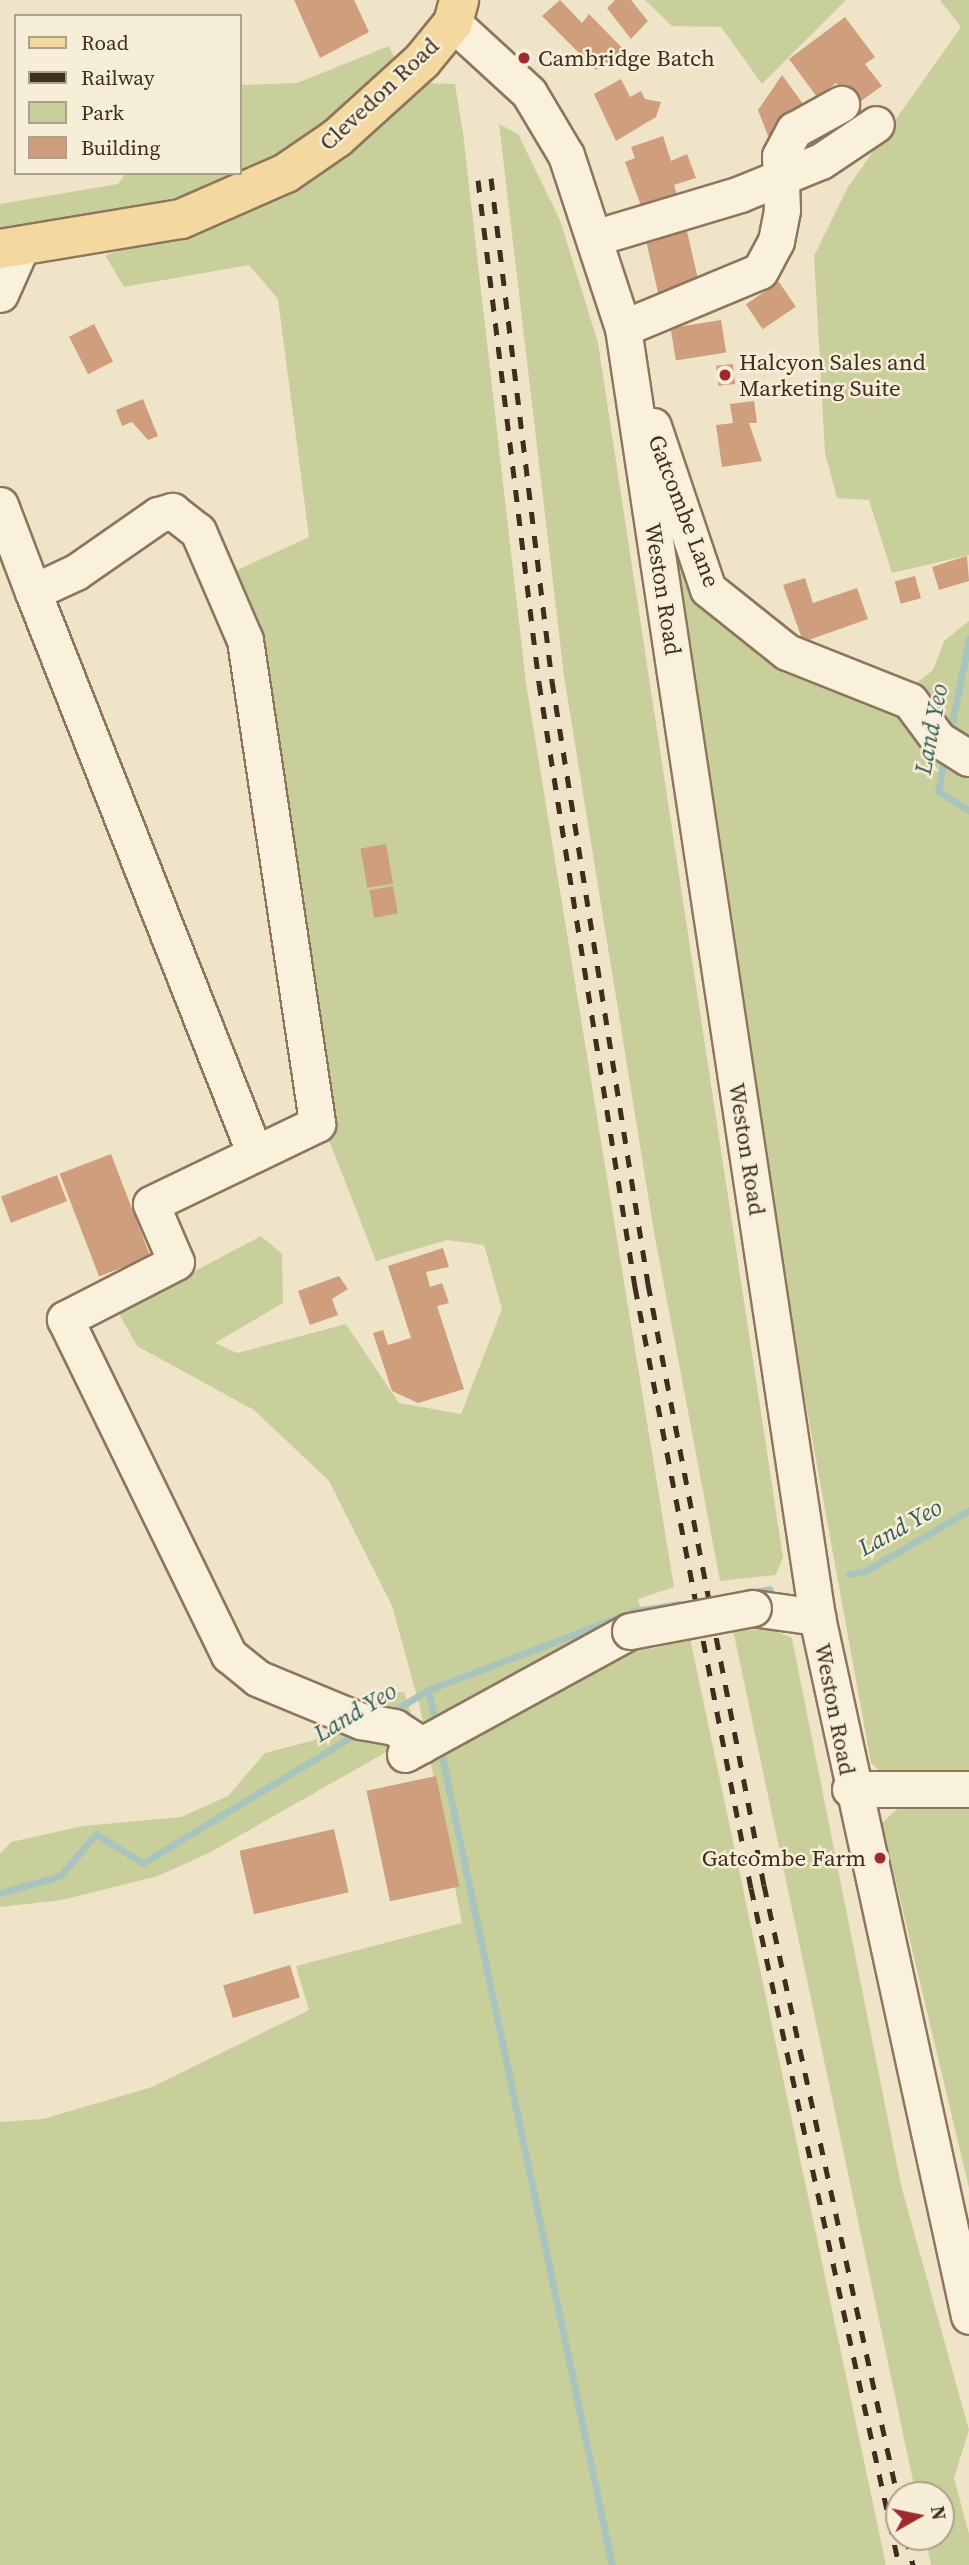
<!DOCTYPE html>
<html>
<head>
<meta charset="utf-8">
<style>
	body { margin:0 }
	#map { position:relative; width:969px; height:2565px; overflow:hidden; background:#f0e4c8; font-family:"Source Serif 4",serif }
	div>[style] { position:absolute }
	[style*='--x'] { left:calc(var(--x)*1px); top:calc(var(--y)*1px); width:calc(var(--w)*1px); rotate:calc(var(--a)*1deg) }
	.green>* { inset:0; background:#c9cf9b }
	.stream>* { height:7px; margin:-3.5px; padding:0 3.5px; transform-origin:3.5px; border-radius:3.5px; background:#a9c4bc }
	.building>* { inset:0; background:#cf9f7d; transform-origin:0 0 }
	.roads { filter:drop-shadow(2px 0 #8d765c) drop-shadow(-2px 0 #8d765c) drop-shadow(0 2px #8d765c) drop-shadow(0 -2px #8d765c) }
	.minor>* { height:35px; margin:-17.5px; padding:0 17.5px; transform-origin:17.5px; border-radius:17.5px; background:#faf1dc }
	.major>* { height:38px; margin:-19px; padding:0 19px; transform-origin:19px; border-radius:19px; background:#f3d9a0 }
	.rail>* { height:5px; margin-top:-2.5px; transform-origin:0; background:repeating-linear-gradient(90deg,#3d2e20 0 12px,transparent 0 24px) }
	.bridges { filter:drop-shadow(2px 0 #8d765c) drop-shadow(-2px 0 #8d765c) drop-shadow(0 2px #8d765c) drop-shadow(0 -2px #8d765c) }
	.minor-bridge>* { height:35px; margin:-17.5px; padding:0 17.5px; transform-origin:17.5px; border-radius:17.5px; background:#faf1dc }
	.dots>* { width:19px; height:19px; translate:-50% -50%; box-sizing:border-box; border:4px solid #f7eed8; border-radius:50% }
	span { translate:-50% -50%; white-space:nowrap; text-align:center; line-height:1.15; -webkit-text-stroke:5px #f7eed8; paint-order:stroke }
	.poi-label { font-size:23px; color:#3d2e20 }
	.left { translate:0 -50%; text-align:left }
	.right { translate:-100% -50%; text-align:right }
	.street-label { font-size:23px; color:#3d2e20 }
	.water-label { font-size:24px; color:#2f5d5a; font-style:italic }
	.legend { position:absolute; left:14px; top:14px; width:228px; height:161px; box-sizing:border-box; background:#f7eed8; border:2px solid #ada18e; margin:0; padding:9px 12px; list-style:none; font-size:21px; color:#3d2e20 }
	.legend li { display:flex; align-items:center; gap:14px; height:35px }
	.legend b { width:35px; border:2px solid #ada18e }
	.north { position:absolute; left:885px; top:2481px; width:70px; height:70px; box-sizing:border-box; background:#f7eed8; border:2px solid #ada18e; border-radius:50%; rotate:81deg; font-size:19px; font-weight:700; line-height:28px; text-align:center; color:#3d2e20 }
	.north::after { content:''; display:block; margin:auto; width:24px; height:32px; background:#9e2a2b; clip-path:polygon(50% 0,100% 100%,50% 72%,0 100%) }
</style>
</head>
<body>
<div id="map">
	<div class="green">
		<div style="clip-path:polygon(645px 0,846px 0,762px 84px,721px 27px,672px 26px)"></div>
		<div style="clip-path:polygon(940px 0,969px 0,969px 555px,892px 573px,869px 500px,837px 498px,825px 453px,814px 256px,848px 187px,961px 27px)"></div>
		<div style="clip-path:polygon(389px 46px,395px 59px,340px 108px,295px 144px,220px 184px,122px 213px,0 231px,0 204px,118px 184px,126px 173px,240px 173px,240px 85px,297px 83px)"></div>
		<div style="clip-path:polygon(423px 83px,455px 84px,463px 133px,526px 683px,674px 1587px,638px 1599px,651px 1649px,690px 1638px,886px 2565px,0 2565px,0 2122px,43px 2119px,152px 2087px,309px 2010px,296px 1966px,462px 1923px,420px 1708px,392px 1606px,329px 1481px,254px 1410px,137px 1346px,118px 1312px,261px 1236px,282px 1254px,283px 1303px,215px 1343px,237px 1353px,346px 1324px,399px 1403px,461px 1414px,502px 1309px,484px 1245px,447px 1240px,376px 1261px,329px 1140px,235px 571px,309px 537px,278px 299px,249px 265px,124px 287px,105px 255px,204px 228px)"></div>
		<div style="clip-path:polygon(499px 124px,518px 134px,560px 220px,598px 343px,783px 1557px,776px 1575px,720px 1581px,654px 1232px,564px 676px)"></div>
		<div style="clip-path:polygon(677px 549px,745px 635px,911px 687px,933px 670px,944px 641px,969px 621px,969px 1778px,882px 1773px,871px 1763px,766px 1184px)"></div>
		<div style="clip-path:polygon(771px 1629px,792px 1638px,901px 2185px,969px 2430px,954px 2478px,969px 2534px,969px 2565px,931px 2565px,925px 2537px,941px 2537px,941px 2495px,916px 2495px,733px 1630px)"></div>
		<div style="clip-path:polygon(404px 1692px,415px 1725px,395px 1747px,209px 1853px,158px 1876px,62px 1900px,0 1907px,0 1854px,11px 1842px,83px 1826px,181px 1817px,228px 1796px,265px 1753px,315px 1740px,353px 1722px,379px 1694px)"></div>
		<div style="clip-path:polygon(905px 1802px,969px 1803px,969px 2188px,882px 1823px)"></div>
	</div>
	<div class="stream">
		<div style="--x:950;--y:733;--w:96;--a:-78.6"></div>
		<div style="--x:945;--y:755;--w:37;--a:101"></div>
		<div style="--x:938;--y:791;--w:36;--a:32"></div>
		<div style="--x:849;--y:1574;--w:17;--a:-10"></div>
		<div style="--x:866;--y:1571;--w:120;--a:-30.6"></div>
		<div style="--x:750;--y:1593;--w:20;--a:-11"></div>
		<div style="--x:428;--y:1690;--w:36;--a:77"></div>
		<div style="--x:390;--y:1713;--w:44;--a:-31.2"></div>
		<div style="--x:428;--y:1690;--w:222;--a:-20.9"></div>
		<div style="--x:635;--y:1611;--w:45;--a:-9"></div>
		<div style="--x:440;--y:1747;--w:836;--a:78.13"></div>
		<div style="--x:0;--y:1893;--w:62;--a:-15.8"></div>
		<div style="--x:60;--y:1876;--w:55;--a:-49.4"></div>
		<div style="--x:96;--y:1834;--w:55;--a:31.7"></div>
		<div style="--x:143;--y:1863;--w:253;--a:-31.2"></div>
	</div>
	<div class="building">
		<div style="clip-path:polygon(294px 0,354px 0,369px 32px,320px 58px)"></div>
		<div style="clip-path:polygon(560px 0,582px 23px,589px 14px,632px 58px,624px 68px,616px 59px,596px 70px,542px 16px)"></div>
		<div style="clip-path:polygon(615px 0,631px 0,648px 21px,631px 39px,607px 8px)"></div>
		<div style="clip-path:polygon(845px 17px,875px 57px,865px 64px,882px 86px,854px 106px,836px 83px,817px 97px,789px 59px)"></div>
		<div style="clip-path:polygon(782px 75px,806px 108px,768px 136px,758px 110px)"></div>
		<div style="clip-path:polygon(621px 79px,630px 97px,641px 91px,645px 99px,661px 102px,656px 117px,616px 141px,594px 94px)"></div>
		<div style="clip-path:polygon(663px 136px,671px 161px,687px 154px,696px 178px,674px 185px,678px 198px,644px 214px,625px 162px,635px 158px,631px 147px)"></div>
		<div style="left:686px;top:227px;width:58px;height:42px;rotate:77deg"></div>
		<div style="left:779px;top:282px;width:30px;height:40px;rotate:56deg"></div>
		<div style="left:721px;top:320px;width:33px;height:51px;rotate:81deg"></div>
		<div style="left:94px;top:324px;width:42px;height:28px;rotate:63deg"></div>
		<div style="left:733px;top:364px;width:20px;height:17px;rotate:84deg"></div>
		<div style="clip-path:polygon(143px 399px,158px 436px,148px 440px,132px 422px,122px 426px,116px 410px)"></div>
		<div style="clip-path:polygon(754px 401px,757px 423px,749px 423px,762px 461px,722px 467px,716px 425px,733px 423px,730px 404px)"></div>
		<div style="clip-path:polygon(967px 556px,969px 581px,939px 590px,932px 567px)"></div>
		<div style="left:915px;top:576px;width:23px;height:21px;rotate:75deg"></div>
		<div style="clip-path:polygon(805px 578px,813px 603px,857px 588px,868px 619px,803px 642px,783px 585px)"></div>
		<div style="left:386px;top:844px;width:40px;height:26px;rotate:80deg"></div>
		<div style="left:393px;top:886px;width:28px;height:24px;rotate:80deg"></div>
		<div style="left:111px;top:1154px;width:110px;height:55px;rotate:69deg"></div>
		<div style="left:57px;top:1175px;width:28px;height:60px;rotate:69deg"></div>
		<div style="clip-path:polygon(443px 1248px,449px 1267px,426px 1272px,430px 1287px,442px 1283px,449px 1303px,437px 1306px,464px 1389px,418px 1403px,392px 1391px,373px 1333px,383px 1330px,388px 1345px,411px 1338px,388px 1266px)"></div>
		<div style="clip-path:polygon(339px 1276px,348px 1289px,332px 1299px,338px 1315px,310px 1325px,298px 1291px)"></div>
		<div style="left:436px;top:1776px;width:113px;height:71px;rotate:78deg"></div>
		<div style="left:334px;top:1829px;width:65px;height:97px;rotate:77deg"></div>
		<div style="left:290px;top:1965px;width:34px;height:70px;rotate:73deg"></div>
	</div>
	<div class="roads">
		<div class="minor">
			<div style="--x:453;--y:23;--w:103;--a:42.6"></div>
			<div style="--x:529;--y:93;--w:72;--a:59.2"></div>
			<div style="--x:566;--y:155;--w:182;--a:71.8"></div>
			<div style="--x:623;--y:328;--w:1304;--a:81.44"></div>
			<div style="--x:817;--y:1617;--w:715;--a:77.73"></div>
			<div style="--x:597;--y:237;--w:149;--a:-16.7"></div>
			<div style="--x:740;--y:194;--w:87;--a:-22.2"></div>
			<div style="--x:821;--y:161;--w:66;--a:-33.9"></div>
			<div style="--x:0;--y:294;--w:51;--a:-65.9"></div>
			<div style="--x:623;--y:328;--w:148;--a:-22.6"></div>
			<div style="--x:760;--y:271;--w:34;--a:-62"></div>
			<div style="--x:776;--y:241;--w:32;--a:-79"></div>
			<div style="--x:782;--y:210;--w:54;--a:-92.1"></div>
			<div style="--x:780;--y:156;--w:30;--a:-62"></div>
			<div style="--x:794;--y:130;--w:54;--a:-29"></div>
			<div style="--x:653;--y:426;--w:172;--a:71.4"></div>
			<div style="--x:708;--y:589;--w:101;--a:38.6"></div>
			<div style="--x:787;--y:652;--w:132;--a:21.7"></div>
			<div style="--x:910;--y:701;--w:47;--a:53.6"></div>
			<div style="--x:938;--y:739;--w:36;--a:32"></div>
			<div style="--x:0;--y:505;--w:93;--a:69.2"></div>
			<div style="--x:33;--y:592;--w:47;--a:-24.9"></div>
			<div style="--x:76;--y:572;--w:100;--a:-34.8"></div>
			<div style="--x:158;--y:515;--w:15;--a:-16"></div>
			<div style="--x:172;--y:511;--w:33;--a:38"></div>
			<div style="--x:198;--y:531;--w:119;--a:66.7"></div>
			<div style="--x:245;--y:640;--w:489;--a:81.5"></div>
			<div style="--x:317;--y:1124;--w:184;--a:154.3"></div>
			<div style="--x:151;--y:1204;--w:63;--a:66.7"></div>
			<div style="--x:176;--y:1262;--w:125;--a:152.8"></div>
			<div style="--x:65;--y:1319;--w:374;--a:64"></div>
			<div style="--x:229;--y:1655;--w:36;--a:39"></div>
			<div style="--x:257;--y:1678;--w:113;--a:22.5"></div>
			<div style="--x:361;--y:1721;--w:34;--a:10"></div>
			<div style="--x:394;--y:1727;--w:33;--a:33"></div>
			<div style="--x:33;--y:592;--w:604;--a:68.45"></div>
			<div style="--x:753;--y:1608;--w:65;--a:8"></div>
			<div style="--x:405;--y:1754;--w:256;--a:-28.7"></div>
			<div style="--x:850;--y:1789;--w:119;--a:0"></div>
		</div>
		<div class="major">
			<div style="--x:0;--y:249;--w:183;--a:-9.4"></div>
			<div style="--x:181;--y:219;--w:115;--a:-23.7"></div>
			<div style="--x:286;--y:173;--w:62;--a:-34.5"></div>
			<div style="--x:337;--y:138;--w:115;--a:-42.2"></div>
			<div style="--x:422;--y:61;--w:49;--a:-50.8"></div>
			<div style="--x:453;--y:23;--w:24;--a:-75"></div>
		</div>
	</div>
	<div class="rail">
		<div style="--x:491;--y:178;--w:507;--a:83.09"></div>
		<div style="--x:552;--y:681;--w:611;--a:80.95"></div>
		<div style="--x:648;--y:1284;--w:612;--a:79.08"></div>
		<div style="--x:764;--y:1885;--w:633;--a:77.68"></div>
		<div style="--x:478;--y:180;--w:507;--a:83.09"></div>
		<div style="--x:539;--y:683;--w:612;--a:80.97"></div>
		<div style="--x:635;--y:1287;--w:612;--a:79.08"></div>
		<div style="--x:751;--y:1888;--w:693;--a:77.67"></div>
		<div style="--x:906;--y:2537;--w:29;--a:76"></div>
	</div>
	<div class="bridges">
		<div class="minor-bridge">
			<div style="--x:630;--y:1631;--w:125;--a:-10.6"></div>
		</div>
	</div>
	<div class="dots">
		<div style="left:524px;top:58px;background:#9e2a2b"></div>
		<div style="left:725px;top:375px;background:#9e2a2b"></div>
		<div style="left:880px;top:1858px;background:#9e2a2b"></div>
	</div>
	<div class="poi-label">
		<span class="left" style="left:538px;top:58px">Cambridge Batch</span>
		<span class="left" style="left:739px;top:375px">Halcyon Sales and<br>Marketing Suite</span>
		<span class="right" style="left:866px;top:1858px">Gatcombe Farm</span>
	</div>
	<div class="street-label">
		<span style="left:379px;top:94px;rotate:-43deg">Clevedon Road</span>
		<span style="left:684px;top:511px;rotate:69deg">Gatcombe Lane</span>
		<span style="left:663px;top:589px;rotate:81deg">Weston Road</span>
		<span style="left:747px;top:1149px;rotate:81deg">Weston Road</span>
		<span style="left:835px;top:1709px;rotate:79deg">Weston Road</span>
	</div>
	<div class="water-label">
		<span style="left:931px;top:729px;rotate:-79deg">Land Yeo</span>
		<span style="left:900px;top:1527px;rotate:-29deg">Land Yeo</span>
		<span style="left:355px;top:1712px;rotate:-31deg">Land Yeo</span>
	</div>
	<ul class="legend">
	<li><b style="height:9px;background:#f3d9a0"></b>Road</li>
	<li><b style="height:9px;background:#3d2e20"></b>Railway</li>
	<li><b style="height:19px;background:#c9cf9b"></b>Park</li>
	<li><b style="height:19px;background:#cf9f7d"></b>Building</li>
	</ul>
	<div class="north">N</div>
</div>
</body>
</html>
